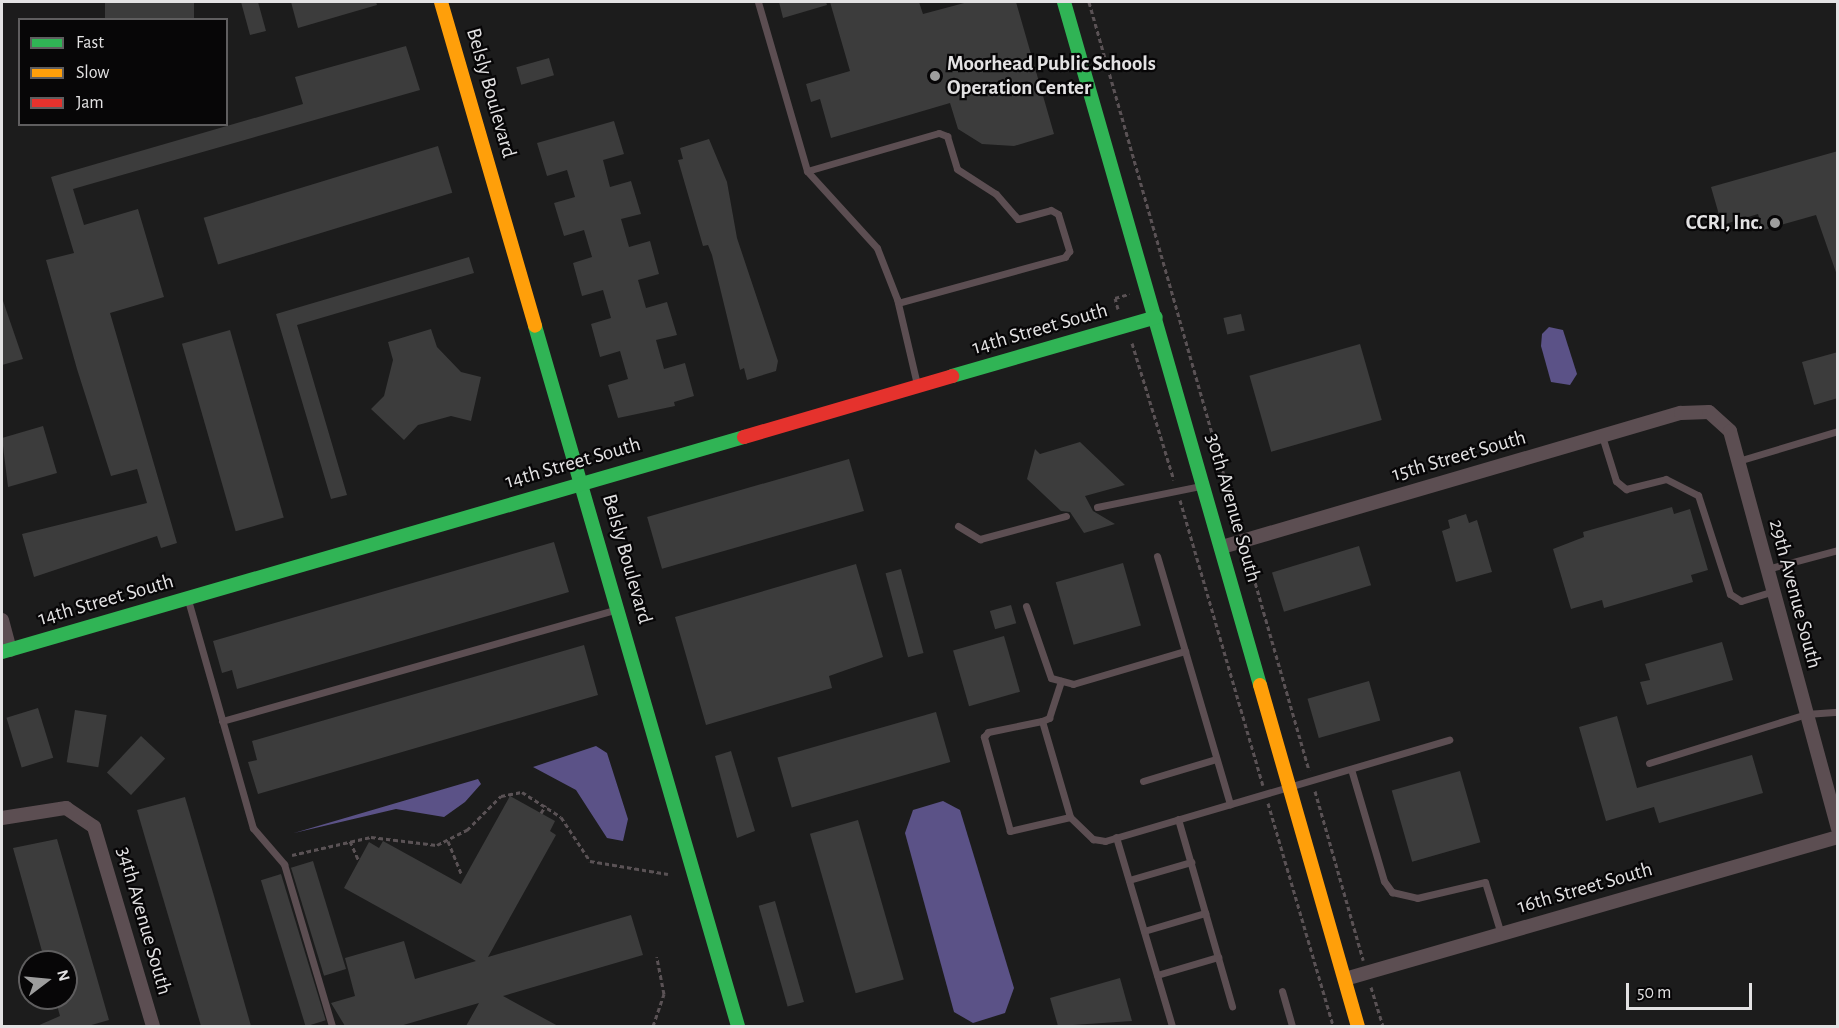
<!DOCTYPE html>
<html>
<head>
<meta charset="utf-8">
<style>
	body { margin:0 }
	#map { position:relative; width:1839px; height:1028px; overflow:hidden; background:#1c1c1c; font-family:"Alegreya Sans",sans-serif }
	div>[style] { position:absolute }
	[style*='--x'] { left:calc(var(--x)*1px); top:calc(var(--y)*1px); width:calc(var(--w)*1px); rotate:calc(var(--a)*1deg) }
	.water>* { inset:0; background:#5b5287 }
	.building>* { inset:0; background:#3c3c3c; transform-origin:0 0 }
	.path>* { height:3px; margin-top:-1.5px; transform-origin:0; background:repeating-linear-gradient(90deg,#5a5255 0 4.5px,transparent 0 7.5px) }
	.lane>* { height:7px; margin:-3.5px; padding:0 3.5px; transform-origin:3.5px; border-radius:3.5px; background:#5c4e52 }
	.street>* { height:14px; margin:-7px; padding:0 7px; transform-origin:7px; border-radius:7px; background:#5c4e52 }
	.fast>* { height:14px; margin:-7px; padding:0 7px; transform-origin:7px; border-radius:7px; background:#30b455 }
	.slow>* { height:14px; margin:-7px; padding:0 7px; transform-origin:7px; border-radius:7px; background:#ff9f0a }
	.jam>* { height:14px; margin:-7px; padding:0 7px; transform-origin:7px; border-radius:7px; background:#e5322d }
	.dots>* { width:16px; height:16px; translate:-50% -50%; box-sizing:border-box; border:3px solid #070607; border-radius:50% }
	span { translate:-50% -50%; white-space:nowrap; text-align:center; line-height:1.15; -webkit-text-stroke:4.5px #070607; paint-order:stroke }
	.poi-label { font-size:21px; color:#e3e2e3; font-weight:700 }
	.left { translate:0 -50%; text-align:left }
	.right { translate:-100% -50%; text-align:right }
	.street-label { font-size:21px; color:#e3e2e3 }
	.frame { position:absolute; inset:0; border:3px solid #e3e2e3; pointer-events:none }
	.legend { position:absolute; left:18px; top:18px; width:210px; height:108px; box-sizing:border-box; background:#070607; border:2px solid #5f5e5f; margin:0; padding:8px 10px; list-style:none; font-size:18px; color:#e3e2e3 }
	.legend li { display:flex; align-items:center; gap:12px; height:30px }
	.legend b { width:30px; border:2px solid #5f5e5f }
	.north { position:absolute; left:18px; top:950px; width:60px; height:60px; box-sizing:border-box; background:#070607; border:2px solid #5f5e5f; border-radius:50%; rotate:74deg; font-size:16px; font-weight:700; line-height:24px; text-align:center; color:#e3e2e3 }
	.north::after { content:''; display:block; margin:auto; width:21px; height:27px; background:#9d9d9d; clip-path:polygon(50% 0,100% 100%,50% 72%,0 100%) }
	.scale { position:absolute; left:1626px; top:983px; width:126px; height:27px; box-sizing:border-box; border:3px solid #e3e2e3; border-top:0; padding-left:8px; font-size:18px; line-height:21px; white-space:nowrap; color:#e3e2e3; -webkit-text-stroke:4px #070607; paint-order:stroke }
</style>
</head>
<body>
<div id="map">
	<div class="water">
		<div style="clip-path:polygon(1549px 327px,1563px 330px,1577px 374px,1570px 385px,1551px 382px,1541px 346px,1542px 334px)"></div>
		<div style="clip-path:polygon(596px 746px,607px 753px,628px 819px,623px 841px,607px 838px,576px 790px,533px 767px)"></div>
		<div style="clip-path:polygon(478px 779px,481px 784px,465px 802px,444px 817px,396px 809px,294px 833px)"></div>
		<div style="clip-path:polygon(943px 801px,960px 810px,1014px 988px,1005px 1013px,973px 1023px,954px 1012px,905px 833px,913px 810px)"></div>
	</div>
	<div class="building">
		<div style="left:105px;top:2px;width:89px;height:19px"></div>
		<div style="clip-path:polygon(241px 2px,258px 2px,266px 31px,250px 35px)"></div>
		<div style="clip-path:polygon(291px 2px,376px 2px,377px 5px,298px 28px)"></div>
		<div style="clip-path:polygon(779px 2px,826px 2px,827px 5px,783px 18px)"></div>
		<div style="clip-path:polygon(830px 2px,919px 2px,923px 14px,968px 2px,1016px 2px,1054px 134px,1014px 146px,982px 144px,958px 129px,950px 103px,831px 138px,820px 99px,811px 102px,806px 84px,850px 71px)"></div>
		<div style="clip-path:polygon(406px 46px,420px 90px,73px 189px,84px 225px,138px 209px,164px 297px,110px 313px,177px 543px,161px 548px,157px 536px,34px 577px,22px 534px,147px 503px,137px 469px,111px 476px,77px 369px,46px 260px,74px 253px,51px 177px,303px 104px,295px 77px)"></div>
		<div style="left:549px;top:58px;width:18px;height:34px;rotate:74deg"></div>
		<div style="clip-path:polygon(614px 121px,624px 154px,603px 160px,610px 187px,631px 181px,641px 214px,621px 219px,629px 247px,650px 241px,659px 274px,638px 280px,646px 308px,667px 302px,677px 335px,656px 340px,664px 369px,685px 363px,694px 396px,674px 402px,675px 406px,618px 418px,608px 385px,628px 379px,620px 351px,600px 357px,591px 324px,611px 318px,603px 290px,582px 296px,573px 263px,592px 257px,584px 230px,564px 236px,554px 203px,575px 197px,567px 170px,547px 176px,537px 143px)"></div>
		<div style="clip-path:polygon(709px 139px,727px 182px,737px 238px,778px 361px,776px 371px,747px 380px,744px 368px,740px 370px,712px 255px,708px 245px,703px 246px,678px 160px,683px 159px,680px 148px)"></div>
		<div style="left:438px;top:146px;width:49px;height:245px;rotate:73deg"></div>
		<div style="clip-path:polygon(1838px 151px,1838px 278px,1816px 215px,1763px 230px,1758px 214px,1722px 225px,1711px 187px)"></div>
		<div style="clip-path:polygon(469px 257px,474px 273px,297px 325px,347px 495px,331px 499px,276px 314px)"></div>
		<div style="clip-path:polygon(2px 298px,23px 359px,2px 365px)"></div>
		<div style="left:1241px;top:314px;width:17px;height:18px;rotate:77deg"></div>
		<div style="clip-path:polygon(431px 329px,437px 347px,461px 372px,481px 377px,471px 421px,451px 416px,418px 425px,404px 440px,371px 409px,384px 396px,393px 360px,388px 342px)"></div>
		<div style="left:230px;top:330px;width:195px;height:50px;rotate:74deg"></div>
		<div style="left:1360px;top:344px;width:79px;height:115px;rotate:74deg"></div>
		<div style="clip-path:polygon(1838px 352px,1838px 398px,1814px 405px,1802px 362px)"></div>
		<div style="clip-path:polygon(43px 426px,57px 473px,8px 487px,2px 438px)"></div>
		<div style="clip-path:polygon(1080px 442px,1125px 485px,1085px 496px,1093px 511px,1115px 524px,1084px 533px,1070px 512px,1061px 511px,1027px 479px,1035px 449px,1040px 454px)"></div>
		<div style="left:849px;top:459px;width:54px;height:210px;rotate:74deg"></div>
		<div style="clip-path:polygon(1672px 507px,1674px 514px,1690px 509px,1708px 570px,1691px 575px,1693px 582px,1604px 608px,1602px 600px,1571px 609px,1553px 549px,1584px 537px,1583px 532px)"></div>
		<div style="clip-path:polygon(1466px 514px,1469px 523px,1477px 520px,1492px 572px,1456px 582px,1442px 531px,1450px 528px,1448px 520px)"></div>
		<div style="clip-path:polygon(554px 542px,569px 592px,237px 689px,232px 670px,222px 673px,213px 641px)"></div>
		<div style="left:1359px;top:546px;width:41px;height:91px;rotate:73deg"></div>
		<div style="left:1123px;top:563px;width:65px;height:70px;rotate:74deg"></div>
		<div style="clip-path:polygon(856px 564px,883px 657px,829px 676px,832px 688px,706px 725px,675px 617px)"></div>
		<div style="left:901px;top:569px;width:87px;height:16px;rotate:75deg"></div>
		<div style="left:1011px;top:605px;width:19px;height:22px;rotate:74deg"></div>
		<div style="left:1004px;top:636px;width:58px;height:53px;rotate:74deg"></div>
		<div style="clip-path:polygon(1722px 642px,1733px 680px,1647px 705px,1640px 682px,1650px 680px,1645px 664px)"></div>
		<div style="clip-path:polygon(584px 645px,598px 695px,258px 794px,248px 762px,257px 760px,252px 741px)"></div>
		<div style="left:1369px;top:681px;width:41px;height:64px;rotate:74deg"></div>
		<div style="left:38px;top:708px;width:52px;height:33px;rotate:73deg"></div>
		<div style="left:75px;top:710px;width:32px;height:53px;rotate:9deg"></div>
		<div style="left:936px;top:712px;width:52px;height:165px;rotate:74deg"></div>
		<div style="clip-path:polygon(1617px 716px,1637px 788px,1752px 755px,1763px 793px,1659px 823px,1654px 807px,1606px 821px,1579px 727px)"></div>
		<div style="left:141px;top:736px;width:33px;height:50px;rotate:43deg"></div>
		<div style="clip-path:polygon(731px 751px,755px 831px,737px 838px,715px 756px)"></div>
		<div style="left:1460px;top:771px;width:74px;height:71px;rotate:74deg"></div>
		<div style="clip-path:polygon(510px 796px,555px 821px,550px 831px,556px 835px,488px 957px,631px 915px,643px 955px,503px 996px,558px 1026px,466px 1026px,479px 1003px,400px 1026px,345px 1026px,331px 1003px,355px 996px,345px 958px,404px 941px,415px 979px,476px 961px,344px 888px,369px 842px,379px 848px,383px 841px,461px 884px)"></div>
		<div style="clip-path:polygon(185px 797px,214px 896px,251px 1026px,201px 1026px,146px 841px,137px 810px)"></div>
		<div style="left:858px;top:820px;width:166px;height:50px;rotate:74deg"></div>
		<div style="clip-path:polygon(57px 839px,109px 1020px,88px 1026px,37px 1026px,60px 1016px,55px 998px,66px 998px,66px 962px,45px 962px,13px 848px)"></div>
		<div style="left:313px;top:861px;width:113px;height:23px;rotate:73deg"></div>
		<div style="left:281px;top:874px;width:153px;height:21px;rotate:73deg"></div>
		<div style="left:775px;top:901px;width:105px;height:17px;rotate:74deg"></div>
		<div style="clip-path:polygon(1120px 978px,1132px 1021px,1058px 1026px,1050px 998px)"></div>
	</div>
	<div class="path">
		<div style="--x:1089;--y:2;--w:547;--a:74.08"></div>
		<div style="--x:1118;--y:309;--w:11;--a:-105"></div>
		<div style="--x:1115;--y:298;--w:15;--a:-16"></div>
		<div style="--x:1132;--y:343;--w:143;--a:73"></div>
		<div style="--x:1180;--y:500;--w:297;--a:73.8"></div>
		<div style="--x:1247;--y:554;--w:225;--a:74"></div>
		<div style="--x:1315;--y:791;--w:176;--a:74.1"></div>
		<div style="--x:1268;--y:803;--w:232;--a:73.7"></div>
		<div style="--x:541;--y:813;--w:9;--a:-58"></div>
		<div style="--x:350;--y:841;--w:22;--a:66"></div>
		<div style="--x:448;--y:841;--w:37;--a:68"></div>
		<div style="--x:292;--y:855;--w:81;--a:-12.8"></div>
		<div style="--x:371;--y:837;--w:66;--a:6.9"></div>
		<div style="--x:437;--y:845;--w:34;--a:-27"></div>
		<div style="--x:467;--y:830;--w:48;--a:-45"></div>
		<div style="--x:501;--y:796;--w:21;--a:-11"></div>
		<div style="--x:522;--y:792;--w:46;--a:32.7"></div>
		<div style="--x:561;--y:817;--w:53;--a:56.6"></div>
		<div style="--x:590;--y:861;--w:79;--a:9.5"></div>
		<div style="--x:1371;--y:987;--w:41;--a:72.9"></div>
		<div style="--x:653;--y:1026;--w:34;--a:-71"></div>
		<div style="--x:664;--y:994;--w:38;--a:-101"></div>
	</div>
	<div class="lane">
		<div style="--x:758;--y:2;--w:176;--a:73.8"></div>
		<div style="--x:807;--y:171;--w:104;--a:47.7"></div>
		<div style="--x:877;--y:248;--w:55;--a:68.6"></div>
		<div style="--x:897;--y:299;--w:87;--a:76.8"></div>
		<div style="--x:807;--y:171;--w:137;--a:-16.1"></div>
		<div style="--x:939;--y:133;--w:9;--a:21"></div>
		<div style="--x:947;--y:136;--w:34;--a:73"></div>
		<div style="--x:957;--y:169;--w:46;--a:32.7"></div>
		<div style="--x:996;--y:194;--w:33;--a:49"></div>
		<div style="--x:1018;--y:219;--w:34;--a:-15"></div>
		<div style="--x:1051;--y:210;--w:8;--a:30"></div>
		<div style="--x:1058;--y:214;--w:39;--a:73"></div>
		<div style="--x:1069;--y:251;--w:7;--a:124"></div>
		<div style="--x:1065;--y:257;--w:173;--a:164.6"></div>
		<div style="--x:1602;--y:436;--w:47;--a:72.7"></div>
		<div style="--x:1616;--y:481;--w:13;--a:39"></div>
		<div style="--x:1626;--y:489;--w:41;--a:-14"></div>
		<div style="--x:1666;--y:479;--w:36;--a:27"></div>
		<div style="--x:1698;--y:495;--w:104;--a:72.1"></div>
		<div style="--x:1730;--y:594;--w:13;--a:32"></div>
		<div style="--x:1741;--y:601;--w:34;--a:-17"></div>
		<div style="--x:1738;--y:461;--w:104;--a:-16.7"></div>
		<div style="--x:1097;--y:507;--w:105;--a:-11.5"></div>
		<div style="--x:958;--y:526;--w:26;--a:31"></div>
		<div style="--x:980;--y:539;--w:89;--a:-15"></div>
		<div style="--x:1157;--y:556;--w:259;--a:73.6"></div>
		<div style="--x:1767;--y:569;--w:73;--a:-15"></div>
		<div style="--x:188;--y:600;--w:237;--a:74.1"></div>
		<div style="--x:253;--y:828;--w:48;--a:49.3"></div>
		<div style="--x:284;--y:864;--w:169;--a:73.5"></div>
		<div style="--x:1026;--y:606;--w:76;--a:70.9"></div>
		<div style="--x:1051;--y:678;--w:23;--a:15"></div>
		<div style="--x:1073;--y:684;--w:117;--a:-16.4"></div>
		<div style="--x:222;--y:721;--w:411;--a:-15.8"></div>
		<div style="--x:1042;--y:721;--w:8;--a:-23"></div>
		<div style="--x:1049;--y:718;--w:39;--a:-72"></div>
		<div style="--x:1649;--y:763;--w:164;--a:-17.3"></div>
		<div style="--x:1806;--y:714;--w:32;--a:-4"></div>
		<div style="--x:1351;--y:769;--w:117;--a:73.6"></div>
		<div style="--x:1384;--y:881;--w:14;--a:54"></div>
		<div style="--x:1392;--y:892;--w:26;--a:13"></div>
		<div style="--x:1417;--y:898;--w:70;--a:-13.2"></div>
		<div style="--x:1485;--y:882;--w:54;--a:72.9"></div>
		<div style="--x:1143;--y:781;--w:76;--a:-16.8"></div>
		<div style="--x:1070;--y:817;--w:62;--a:166.9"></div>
		<div style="--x:1010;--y:831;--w:98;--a:-105.5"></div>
		<div style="--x:984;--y:737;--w:6;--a:-51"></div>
		<div style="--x:988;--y:732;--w:55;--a:-11.5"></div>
		<div style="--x:1042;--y:721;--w:100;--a:73.7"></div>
		<div style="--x:1070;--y:817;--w:32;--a:44"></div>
		<div style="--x:1093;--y:839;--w:12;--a:9"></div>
		<div style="--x:1105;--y:841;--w:359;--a:-16.4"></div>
		<div style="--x:1178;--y:819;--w:195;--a:73.9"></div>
		<div style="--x:1116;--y:837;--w:197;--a:73.5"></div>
		<div style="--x:1129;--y:880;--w:65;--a:-16.2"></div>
		<div style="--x:1144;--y:931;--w:64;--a:-16.4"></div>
		<div style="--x:1157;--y:975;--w:64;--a:-16.4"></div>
		<div style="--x:1282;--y:991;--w:36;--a:74"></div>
	</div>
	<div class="street">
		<div style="--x:1222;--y:547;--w:478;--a:-16.3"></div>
		<div style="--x:1681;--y:413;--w:28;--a:-2"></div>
		<div style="--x:1709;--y:412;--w:28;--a:42"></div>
		<div style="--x:1730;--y:431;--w:412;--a:74.8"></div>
		<div style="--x:2;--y:620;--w:31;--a:75"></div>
		<div style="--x:2;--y:818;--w:65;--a:-8.9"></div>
		<div style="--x:66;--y:808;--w:34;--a:34"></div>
		<div style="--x:94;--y:827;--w:208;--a:73.5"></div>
		<div style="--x:1345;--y:979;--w:513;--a:-16.07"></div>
	</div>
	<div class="fast">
		<div style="--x:1064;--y:2;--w:711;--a:73.99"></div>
		<div style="--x:535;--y:326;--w:729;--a:73.83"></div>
		<div style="--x:952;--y:376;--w:212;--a:-16.1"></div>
		<div style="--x:2;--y:652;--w:773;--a:-16.16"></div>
	</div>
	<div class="slow">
		<div style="--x:441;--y:2;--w:337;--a:73.8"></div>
		<div style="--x:1260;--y:685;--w:355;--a:74"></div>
	</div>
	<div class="jam">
		<div style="--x:744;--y:437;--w:217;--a:-16.3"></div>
	</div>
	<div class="dots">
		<div style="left:935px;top:76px;background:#9d9d9d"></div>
		<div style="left:1775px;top:223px;background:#9d9d9d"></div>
	</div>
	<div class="poi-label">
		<span class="left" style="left:947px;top:76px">Moorhead Public Schools<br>Operation Center</span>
		<span class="right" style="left:1763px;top:223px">CCRI, Inc.</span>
	</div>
	<div class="street-label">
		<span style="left:491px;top:93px;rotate:74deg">Belsly Boulevard</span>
		<span style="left:1040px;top:329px;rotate:-16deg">14th Street South</span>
		<span style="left:1459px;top:456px;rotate:-16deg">15th Street South</span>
		<span style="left:573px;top:463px;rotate:-16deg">14th Street South</span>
		<span style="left:1233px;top:508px;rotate:74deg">30th Avenue South</span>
		<span style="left:627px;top:559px;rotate:74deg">Belsly Boulevard</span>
		<span style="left:1795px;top:594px;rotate:75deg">29th Avenue South</span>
		<span style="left:106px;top:600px;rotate:-16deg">14th Street South</span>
		<span style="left:1585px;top:888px;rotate:-16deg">16th Street South</span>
		<span style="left:144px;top:921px;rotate:74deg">34th Avenue South</span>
	</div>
	<div class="frame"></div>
	<ul class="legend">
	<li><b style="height:8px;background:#30b455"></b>Fast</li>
	<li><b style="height:8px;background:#ff9f0a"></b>Slow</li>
	<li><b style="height:8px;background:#e5322d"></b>Jam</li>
	</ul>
	<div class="north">N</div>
	<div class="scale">50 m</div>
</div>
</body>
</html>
